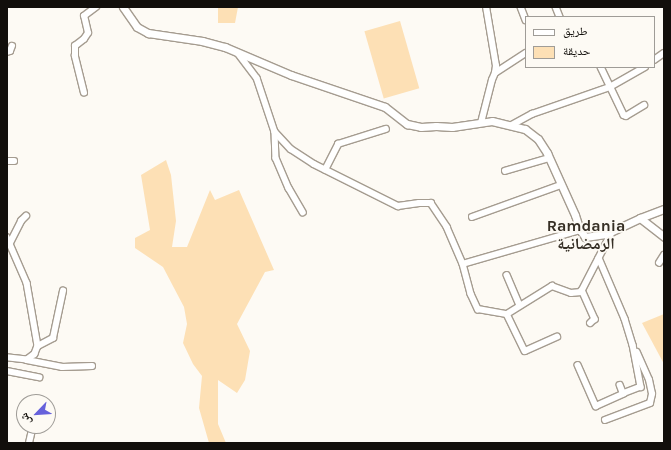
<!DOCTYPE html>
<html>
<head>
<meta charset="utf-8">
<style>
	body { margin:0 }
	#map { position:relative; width:671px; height:450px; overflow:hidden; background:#fdfaf4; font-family:Karla,"Noto Naskh Arabic",sans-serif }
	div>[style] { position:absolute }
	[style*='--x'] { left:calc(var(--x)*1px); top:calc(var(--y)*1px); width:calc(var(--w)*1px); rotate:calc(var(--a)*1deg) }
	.green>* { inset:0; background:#fde0b5; transform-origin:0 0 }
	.roads { filter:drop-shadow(1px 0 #a59c90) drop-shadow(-1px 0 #a59c90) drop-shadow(0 1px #a59c90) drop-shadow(0 -1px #a59c90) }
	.minor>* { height:5.5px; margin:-2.75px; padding:0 2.75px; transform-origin:2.75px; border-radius:2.75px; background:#fff }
	.tertiary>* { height:7px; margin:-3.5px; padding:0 3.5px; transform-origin:3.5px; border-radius:3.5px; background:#fff }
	span { translate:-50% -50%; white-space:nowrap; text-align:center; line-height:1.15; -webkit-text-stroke:3.5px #fdfaf4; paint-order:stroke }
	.quarter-label { font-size:16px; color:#362f25; font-weight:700 }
	.frame { position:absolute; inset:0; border:8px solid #120f0b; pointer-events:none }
	.legend { position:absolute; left:525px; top:16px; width:130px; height:52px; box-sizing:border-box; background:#fdfaf4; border:1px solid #9f9c97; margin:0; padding:5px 7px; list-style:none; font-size:12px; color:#120f0b }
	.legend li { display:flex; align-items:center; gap:8px; height:20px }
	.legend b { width:20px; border:1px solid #9f9c97 }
	.north { position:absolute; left:16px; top:394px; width:40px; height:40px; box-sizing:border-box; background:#fdfaf4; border:1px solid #9f9c97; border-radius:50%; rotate:245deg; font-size:11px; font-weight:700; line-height:16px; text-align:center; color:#120f0b }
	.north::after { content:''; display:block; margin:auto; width:14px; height:18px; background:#6661db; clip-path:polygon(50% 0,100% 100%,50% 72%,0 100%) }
</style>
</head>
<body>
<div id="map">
	<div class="green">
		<div style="clip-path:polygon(218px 7px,238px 7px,235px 23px,218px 23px)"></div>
		<div style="left:400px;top:21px;width:70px;height:37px;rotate:74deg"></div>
		<div style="clip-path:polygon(166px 160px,171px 175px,176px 221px,172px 247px,187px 247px,210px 190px,215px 200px,239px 190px,274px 270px,265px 272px,237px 324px,250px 351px,245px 380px,237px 393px,218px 380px,218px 424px,226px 443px,209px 443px,199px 408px,202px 376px,193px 364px,183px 343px,187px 324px,184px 307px,163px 267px,135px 248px,135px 238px,150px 230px,141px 175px)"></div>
		<div style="clip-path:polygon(664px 314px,664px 364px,642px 323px)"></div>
	</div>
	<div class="roads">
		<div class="minor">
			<div style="--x:521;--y:7;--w:14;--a:69"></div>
			<div style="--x:556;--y:7;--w:11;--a:68"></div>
			<div style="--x:7;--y:52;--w:3;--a:-18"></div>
			<div style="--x:10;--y:51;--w:5;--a:-68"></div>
			<div style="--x:238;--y:53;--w:31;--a:53"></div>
			<div style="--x:257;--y:78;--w:57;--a:71.6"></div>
			<div style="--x:275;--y:132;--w:23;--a:47"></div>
			<div style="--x:291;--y:149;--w:27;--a:33"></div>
			<div style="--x:314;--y:164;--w:94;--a:26.6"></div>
			<div style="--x:398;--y:206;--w:21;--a:-8"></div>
			<div style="--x:419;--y:203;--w:12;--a:0"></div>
			<div style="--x:431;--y:203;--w:29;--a:56"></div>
			<div style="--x:447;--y:227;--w:40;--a:66.6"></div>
			<div style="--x:463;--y:264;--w:31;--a:75"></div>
			<div style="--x:471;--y:294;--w:17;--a:65"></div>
			<div style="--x:478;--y:309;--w:29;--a:10"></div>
			<div style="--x:507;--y:314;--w:53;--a:-31.9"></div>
			<div style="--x:552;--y:286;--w:20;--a:20"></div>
			<div style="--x:571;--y:293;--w:10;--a:-6"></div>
			<div style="--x:581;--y:292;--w:70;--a:-62.7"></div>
			<div style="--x:654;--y:60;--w:12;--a:-35"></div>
			<div style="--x:601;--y:67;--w:53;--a:64.4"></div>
			<div style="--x:624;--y:115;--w:2;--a:27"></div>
			<div style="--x:626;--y:116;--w:21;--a:-31"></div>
			<div style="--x:495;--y:73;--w:37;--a:-33"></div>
			<div style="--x:84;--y:93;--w:38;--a:-104"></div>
			<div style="--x:75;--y:56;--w:10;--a:-90"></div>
			<div style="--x:75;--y:46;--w:11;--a:-38"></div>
			<div style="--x:84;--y:39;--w:7;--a:-56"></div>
			<div style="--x:88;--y:33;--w:17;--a:-103"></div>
			<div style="--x:84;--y:16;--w:15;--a:-37"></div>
			<div style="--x:481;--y:123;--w:44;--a:-75.7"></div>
			<div style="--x:492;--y:80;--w:8;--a:-67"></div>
			<div style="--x:495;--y:73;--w:7;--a:-82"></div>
			<div style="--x:496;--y:66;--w:60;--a:-99.6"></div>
			<div style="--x:512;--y:125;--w:23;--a:-29"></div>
			<div style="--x:532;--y:114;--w:83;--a:-19.1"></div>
			<div style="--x:610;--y:87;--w:40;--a:-29.7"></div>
			<div style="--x:275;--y:132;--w:26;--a:88"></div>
			<div style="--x:276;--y:158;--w:33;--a:67"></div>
			<div style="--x:289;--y:188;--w:28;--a:60"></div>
			<div style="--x:7;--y:161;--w:7;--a:0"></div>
			<div style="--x:325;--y:170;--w:29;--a:-63"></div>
			<div style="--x:338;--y:144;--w:50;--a:-17.4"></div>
			<div style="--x:505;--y:171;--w:46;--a:-16.5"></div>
			<div style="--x:472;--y:217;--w:95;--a:-19.8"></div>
			<div style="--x:7;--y:237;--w:50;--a:66.5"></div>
			<div style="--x:27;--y:283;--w:64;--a:80.1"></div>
			<div style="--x:38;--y:346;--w:9;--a:111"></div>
			<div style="--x:35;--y:354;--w:10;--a:143"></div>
			<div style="--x:27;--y:360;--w:20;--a:-174"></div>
			<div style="--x:10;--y:243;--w:25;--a:-63"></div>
			<div style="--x:21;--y:221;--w:7;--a:-45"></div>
			<div style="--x:599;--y:258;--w:66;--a:66.9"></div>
			<div style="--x:625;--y:319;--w:27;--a:73"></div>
			<div style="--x:633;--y:345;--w:43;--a:79.2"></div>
			<div style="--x:641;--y:387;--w:19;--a:159"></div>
			<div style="--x:623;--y:394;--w:9;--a:-111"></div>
			<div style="--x:659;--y:263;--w:9;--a:-58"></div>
			<div style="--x:463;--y:264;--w:122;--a:-16.2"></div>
			<div style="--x:507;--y:275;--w:33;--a:67"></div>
			<div style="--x:582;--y:290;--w:32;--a:66"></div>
			<div style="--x:595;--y:319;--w:6;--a:135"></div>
			<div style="--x:507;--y:314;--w:41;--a:64.1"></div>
			<div style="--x:525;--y:351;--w:35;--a:-24"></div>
			<div style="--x:38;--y:346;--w:17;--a:-28"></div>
			<div style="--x:53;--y:338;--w:48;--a:-78"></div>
			<div style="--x:27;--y:360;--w:36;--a:11"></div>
			<div style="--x:62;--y:367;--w:30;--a:-2"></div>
			<div style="--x:578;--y:365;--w:45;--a:66.3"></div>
			<div style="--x:596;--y:406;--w:30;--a:-24"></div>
			<div style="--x:7;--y:371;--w:33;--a:11"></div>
			<div style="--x:605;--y:420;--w:48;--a:-20.7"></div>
			<div style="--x:650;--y:403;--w:9;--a:-77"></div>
			<div style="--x:652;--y:394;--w:14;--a:-102"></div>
			<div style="--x:649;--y:380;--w:30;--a:-114"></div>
			<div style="--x:29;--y:443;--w:17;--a:-77"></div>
		</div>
		<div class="tertiary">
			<div style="--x:123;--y:7;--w:24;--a:55"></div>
			<div style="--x:137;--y:27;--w:13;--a:29"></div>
			<div style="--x:148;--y:33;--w:55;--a:8.4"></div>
			<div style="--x:202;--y:41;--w:24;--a:15"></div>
			<div style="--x:225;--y:47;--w:72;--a:23"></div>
			<div style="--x:291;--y:75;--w:99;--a:18.8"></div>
			<div style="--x:385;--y:107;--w:28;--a:38"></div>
			<div style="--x:407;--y:124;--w:14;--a:12"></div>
			<div style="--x:421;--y:127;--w:15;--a:-4"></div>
			<div style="--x:436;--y:126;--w:16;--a:4"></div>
			<div style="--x:452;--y:127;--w:40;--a:-8.5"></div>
			<div style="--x:492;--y:121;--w:34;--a:14"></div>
			<div style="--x:525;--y:129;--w:16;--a:38"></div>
			<div style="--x:538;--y:139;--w:17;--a:57"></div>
			<div style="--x:547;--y:153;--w:68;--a:65.7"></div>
			<div style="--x:575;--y:215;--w:16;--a:72"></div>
			<div style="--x:580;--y:230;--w:9;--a:54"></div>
			<div style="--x:585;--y:237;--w:21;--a:-8"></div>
			<div style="--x:606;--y:234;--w:38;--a:-25"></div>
			<div style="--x:640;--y:218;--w:26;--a:-21"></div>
			<div style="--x:640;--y:218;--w:31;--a:38"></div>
		</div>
	</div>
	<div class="quarter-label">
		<span style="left:586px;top:235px">Ramdania<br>الرمضانية</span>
	</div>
	<div class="frame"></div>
	<ul class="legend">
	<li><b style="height:5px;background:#fff"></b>طريق</li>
	<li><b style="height:11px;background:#fde0b5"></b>حديقة</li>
	</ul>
	<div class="north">ش</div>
</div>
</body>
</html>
